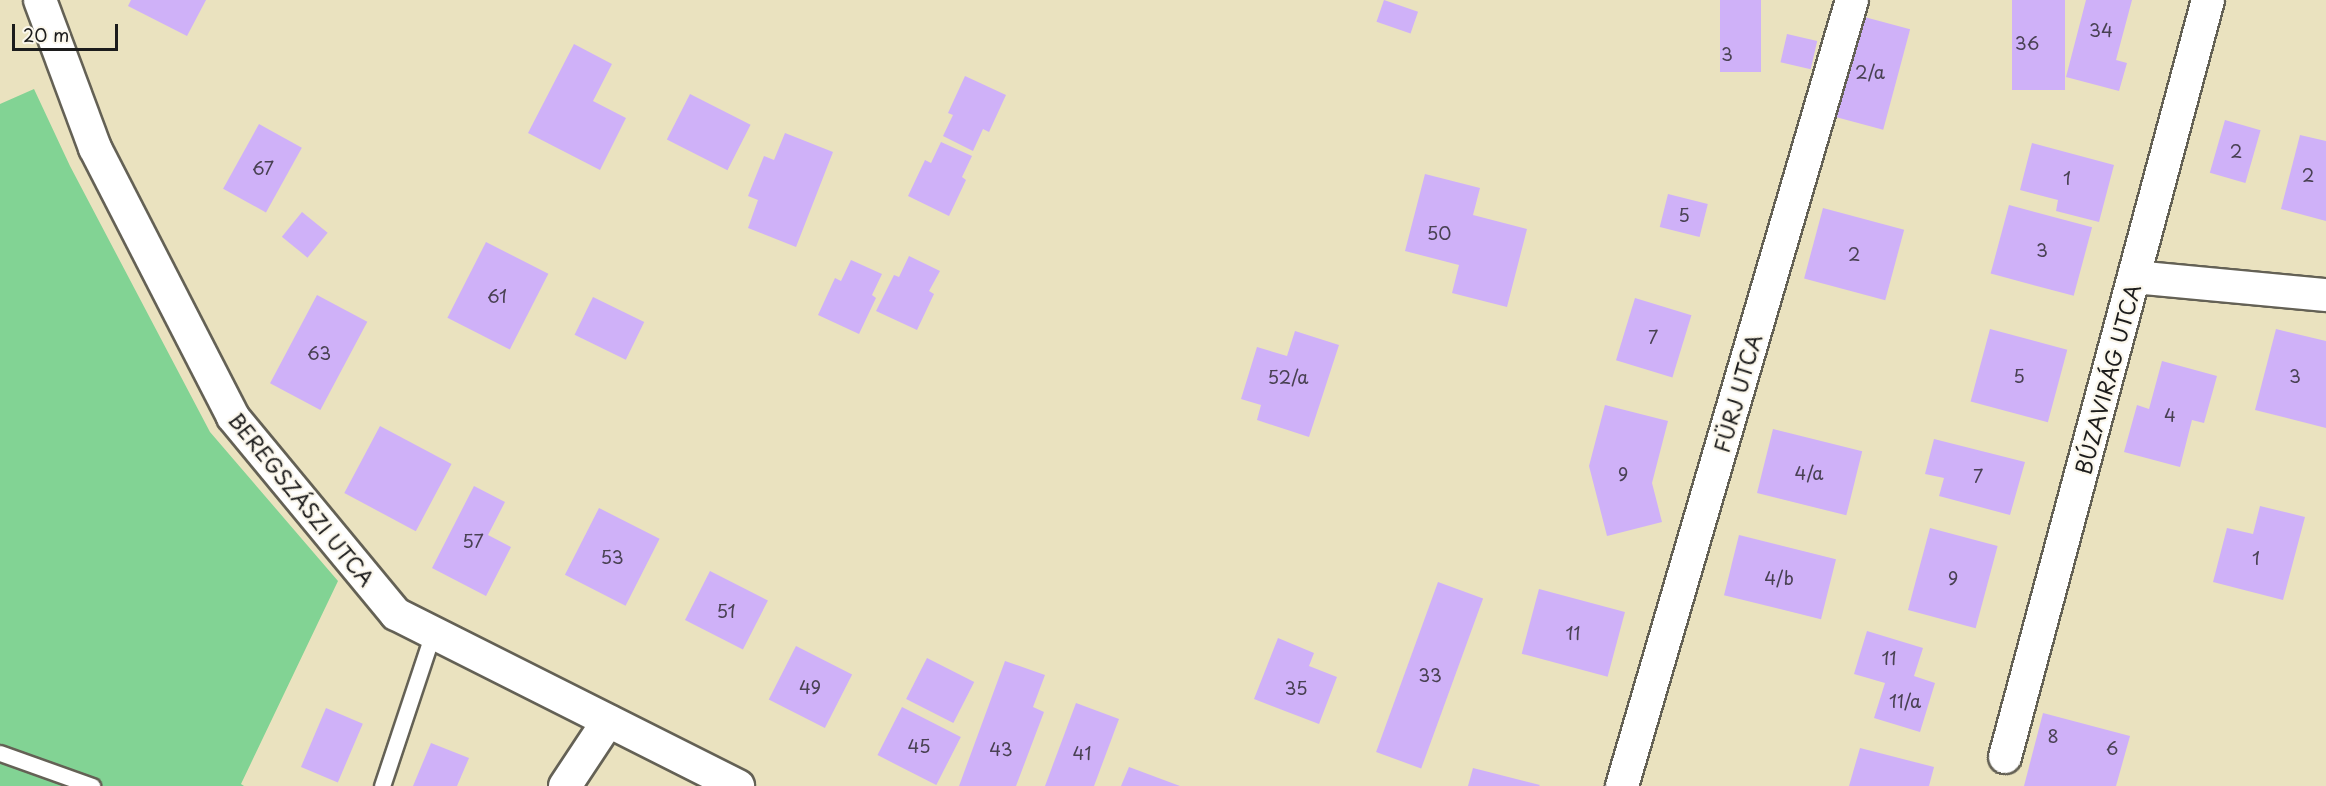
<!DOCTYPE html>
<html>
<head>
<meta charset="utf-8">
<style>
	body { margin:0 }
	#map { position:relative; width:2326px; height:786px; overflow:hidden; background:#eae2bf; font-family:"Playpen Sans",sans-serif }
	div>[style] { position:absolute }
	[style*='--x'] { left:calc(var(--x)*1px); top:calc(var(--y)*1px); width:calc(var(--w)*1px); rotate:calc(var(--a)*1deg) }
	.green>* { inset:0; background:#82d394 }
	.building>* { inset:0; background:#cfb1f8; transform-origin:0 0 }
	.roads { filter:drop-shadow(2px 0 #646155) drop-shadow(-2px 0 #646155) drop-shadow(0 2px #646155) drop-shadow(0 -2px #646155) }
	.service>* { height:15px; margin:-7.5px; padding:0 7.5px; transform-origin:7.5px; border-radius:7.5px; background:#fff }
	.minor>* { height:32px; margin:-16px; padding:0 16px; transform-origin:16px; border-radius:16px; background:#fff }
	span { translate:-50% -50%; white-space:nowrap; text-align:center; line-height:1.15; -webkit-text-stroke:4.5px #fbf7ec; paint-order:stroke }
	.number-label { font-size:18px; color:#494153 }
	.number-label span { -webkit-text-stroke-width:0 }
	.street-label { font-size:21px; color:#1c1c1c }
	.scale { position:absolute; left:12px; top:24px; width:106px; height:27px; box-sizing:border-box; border:3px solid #1c1c1c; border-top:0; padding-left:8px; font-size:18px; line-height:21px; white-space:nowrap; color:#1c1c1c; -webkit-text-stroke:4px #fbf7ec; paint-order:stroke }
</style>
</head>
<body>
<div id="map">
	<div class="green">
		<div style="clip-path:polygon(34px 89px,70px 166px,210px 432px,338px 581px,241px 784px,244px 786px,0 786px,0 104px)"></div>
	</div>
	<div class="building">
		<div style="clip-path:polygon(131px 0,206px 0,187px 36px,128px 6px)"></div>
		<div style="left:1384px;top:0;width:36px;height:23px;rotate:19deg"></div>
		<div style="left:1720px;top:0;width:41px;height:72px"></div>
		<div style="left:2012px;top:0;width:53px;height:90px"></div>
		<div style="clip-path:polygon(2086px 0,2132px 0,2116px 60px,2127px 63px,2119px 91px,2066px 77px)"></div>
		<div style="left:1857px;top:15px;width:55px;height:104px;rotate:15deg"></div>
		<div style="left:1787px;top:34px;width:31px;height:29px;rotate:13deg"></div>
		<div style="clip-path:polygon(574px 44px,612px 64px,593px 101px,626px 118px,600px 170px,528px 133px)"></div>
		<div style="clip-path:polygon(965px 76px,1006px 95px,989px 132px,983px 129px,973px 151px,943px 136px,953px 115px,948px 113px)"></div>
		<div style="left:690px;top:94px;width:68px;height:51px;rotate:27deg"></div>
		<div style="left:2225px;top:120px;width:37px;height:55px;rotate:16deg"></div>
		<div style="left:259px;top:124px;width:49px;height:74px;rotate:29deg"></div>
		<div style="clip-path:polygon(785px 133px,833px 152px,796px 247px,748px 228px,758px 200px,748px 196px,764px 156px,774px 160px)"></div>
		<div style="clip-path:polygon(2300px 135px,2326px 141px,2326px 221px,2281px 209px)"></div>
		<div style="clip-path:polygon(941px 142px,972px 156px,962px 177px,966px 180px,949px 216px,908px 196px,925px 160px,931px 163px)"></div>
		<div style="clip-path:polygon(2032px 143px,2114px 165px,2099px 222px,2056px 211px,2058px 200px,2020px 190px)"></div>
		<div style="clip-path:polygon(1425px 174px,1480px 188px,1473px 215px,1527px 229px,1507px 307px,1452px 293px,1459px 265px,1405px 251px)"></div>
		<div style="left:1668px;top:194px;width:41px;height:34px;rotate:14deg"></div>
		<div style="left:2009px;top:205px;width:86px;height:71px;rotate:15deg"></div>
		<div style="left:1823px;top:208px;width:84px;height:73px;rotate:15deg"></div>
		<div style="left:302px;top:212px;width:33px;height:32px;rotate:39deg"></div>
		<div style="left:486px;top:242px;width:70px;height:85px;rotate:27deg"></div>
		<div style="clip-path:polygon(909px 256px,940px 271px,929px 291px,934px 294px,917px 330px,876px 311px,894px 275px,899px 277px)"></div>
		<div style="clip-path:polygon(851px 260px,882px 274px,872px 295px,876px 298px,859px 334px,818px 315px,835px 278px,841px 281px)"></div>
		<div style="left:317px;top:295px;width:57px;height:100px;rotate:28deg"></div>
		<div style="left:593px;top:297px;width:57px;height:42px;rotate:26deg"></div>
		<div style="left:1635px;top:298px;width:59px;height:65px;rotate:17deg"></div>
		<div style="left:1990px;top:329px;width:80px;height:75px;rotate:15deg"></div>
		<div style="clip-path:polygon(2276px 329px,2326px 341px,2326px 428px,2255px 410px)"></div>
		<div style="clip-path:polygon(1295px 331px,1339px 345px,1309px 437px,1257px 420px,1261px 405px,1241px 399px,1257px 347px,1287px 356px)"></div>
		<div style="clip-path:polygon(2162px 361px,2217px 376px,2204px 423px,2192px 420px,2180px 467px,2124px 452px,2137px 405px,2149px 409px)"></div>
		<div style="clip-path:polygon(1605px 405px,1668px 421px,1652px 483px,1662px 522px,1607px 536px,1589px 466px)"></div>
		<div style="left:380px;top:426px;width:81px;height:76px;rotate:28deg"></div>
		<div style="left:1773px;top:429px;width:92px;height:66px;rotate:14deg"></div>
		<div style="clip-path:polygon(1934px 439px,2025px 462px,2010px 515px,1939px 496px,1944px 478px,1925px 474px)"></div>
		<div style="clip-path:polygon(474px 486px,505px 502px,488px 535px,511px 547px,486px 596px,432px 568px)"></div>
		<div style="clip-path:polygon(2260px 506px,2305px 517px,2283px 600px,2213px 582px,2227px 528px,2253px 534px)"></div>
		<div style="left:599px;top:508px;width:68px;height:75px;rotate:27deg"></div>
		<div style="left:1930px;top:528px;width:70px;height:85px;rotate:15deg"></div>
		<div style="left:1739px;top:535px;width:100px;height:62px;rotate:14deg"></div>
		<div style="left:710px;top:571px;width:65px;height:55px;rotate:27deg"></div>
		<div style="left:1438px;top:582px;width:48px;height:181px;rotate:20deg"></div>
		<div style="left:1539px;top:589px;width:89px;height:67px;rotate:15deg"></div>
		<div style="clip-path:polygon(1867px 631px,1923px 648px,1914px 676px,1935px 683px,1920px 732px,1874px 718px,1885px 683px,1854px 674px)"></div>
		<div style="clip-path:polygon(1278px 638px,1314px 653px,1309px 666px,1337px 677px,1319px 724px,1254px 699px)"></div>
		<div style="left:796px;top:646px;width:63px;height:60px;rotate:27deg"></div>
		<div style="left:927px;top:658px;width:53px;height:46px;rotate:27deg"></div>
		<div style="clip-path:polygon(1005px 661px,1045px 675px,1033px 707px,1044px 712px,1016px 786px,959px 786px)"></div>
		<div style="clip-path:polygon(1076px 703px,1119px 719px,1094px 786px,1045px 786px)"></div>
		<div style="left:902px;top:707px;width:66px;height:54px;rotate:27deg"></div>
		<div style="left:326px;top:708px;width:40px;height:64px;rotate:23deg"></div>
		<div style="clip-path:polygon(2043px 713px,2130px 736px,2116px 786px,2024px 786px)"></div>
		<div style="clip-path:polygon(431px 743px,469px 758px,457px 786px,413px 786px)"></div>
		<div style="clip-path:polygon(1860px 748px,1934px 767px,1929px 786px,1849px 786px)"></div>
		<div style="clip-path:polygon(1129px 767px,1180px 786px,1121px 786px)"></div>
		<div style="clip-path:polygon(1473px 768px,1540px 785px,1539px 786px,1468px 786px)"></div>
	</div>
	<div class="roads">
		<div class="service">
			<div style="--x:0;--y:753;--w:98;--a:19.7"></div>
			<div style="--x:382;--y:786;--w:161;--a:-71.6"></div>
		</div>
		<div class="minor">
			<div style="--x:40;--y:0;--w:158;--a:69.6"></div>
			<div style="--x:95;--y:148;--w:302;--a:62.8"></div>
			<div style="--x:233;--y:417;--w:256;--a:50.4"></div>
			<div style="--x:396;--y:614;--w:383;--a:26.7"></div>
			<div style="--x:2134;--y:277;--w:193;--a:5.4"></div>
			<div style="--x:2005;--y:757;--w:784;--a:-74.99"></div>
			<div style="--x:565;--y:786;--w:78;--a:-56.5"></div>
			<div style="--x:1622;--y:786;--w:819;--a:-73.69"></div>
		</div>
	</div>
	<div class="number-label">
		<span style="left:2101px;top:30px">34</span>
		<span style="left:2027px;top:43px">36</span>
		<span style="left:1727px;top:54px">3</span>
		<span style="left:1870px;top:72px">2/a</span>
		<span style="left:2236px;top:151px">2</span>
		<span style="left:263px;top:168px">67</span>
		<span style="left:2308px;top:175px">2</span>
		<span style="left:2067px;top:178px">1</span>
		<span style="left:1684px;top:215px">5</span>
		<span style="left:1439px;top:233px">50</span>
		<span style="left:2042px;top:250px">3</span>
		<span style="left:1854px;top:254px">2</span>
		<span style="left:497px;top:296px">61</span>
		<span style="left:1653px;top:337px">7</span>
		<span style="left:319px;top:353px">63</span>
		<span style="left:2019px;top:376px">5</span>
		<span style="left:2295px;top:376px">3</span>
		<span style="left:1288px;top:377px">52/a</span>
		<span style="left:2170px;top:415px">4</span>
		<span style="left:1809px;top:473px">4/a</span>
		<span style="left:1623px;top:474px">9</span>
		<span style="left:1978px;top:476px">7</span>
		<span style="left:473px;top:541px">57</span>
		<span style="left:612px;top:557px">53</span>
		<span style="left:2256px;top:558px">1</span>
		<span style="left:1779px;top:578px">4/b</span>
		<span style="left:1953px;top:578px">9</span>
		<span style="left:726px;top:611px">51</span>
		<span style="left:1573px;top:633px">11</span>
		<span style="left:1889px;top:658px">11</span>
		<span style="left:1430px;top:675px">33</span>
		<span style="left:810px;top:687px">49</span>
		<span style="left:1296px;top:688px">35</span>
		<span style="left:1905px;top:701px">11/a</span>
		<span style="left:2053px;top:736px">8</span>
		<span style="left:919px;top:746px">45</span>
		<span style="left:2112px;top:748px">6</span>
		<span style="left:1001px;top:749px">43</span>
		<span style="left:1082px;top:753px">41</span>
	</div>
	<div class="street-label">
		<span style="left:2107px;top:379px;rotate:-75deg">BÚZAVIRÁG UTCA</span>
		<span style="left:1737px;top:393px;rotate:-74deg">FÜRJ UTCA</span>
		<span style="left:302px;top:499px;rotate:51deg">BEREGSZÁSZI UTCA</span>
	</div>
	<div class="scale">20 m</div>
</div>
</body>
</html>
